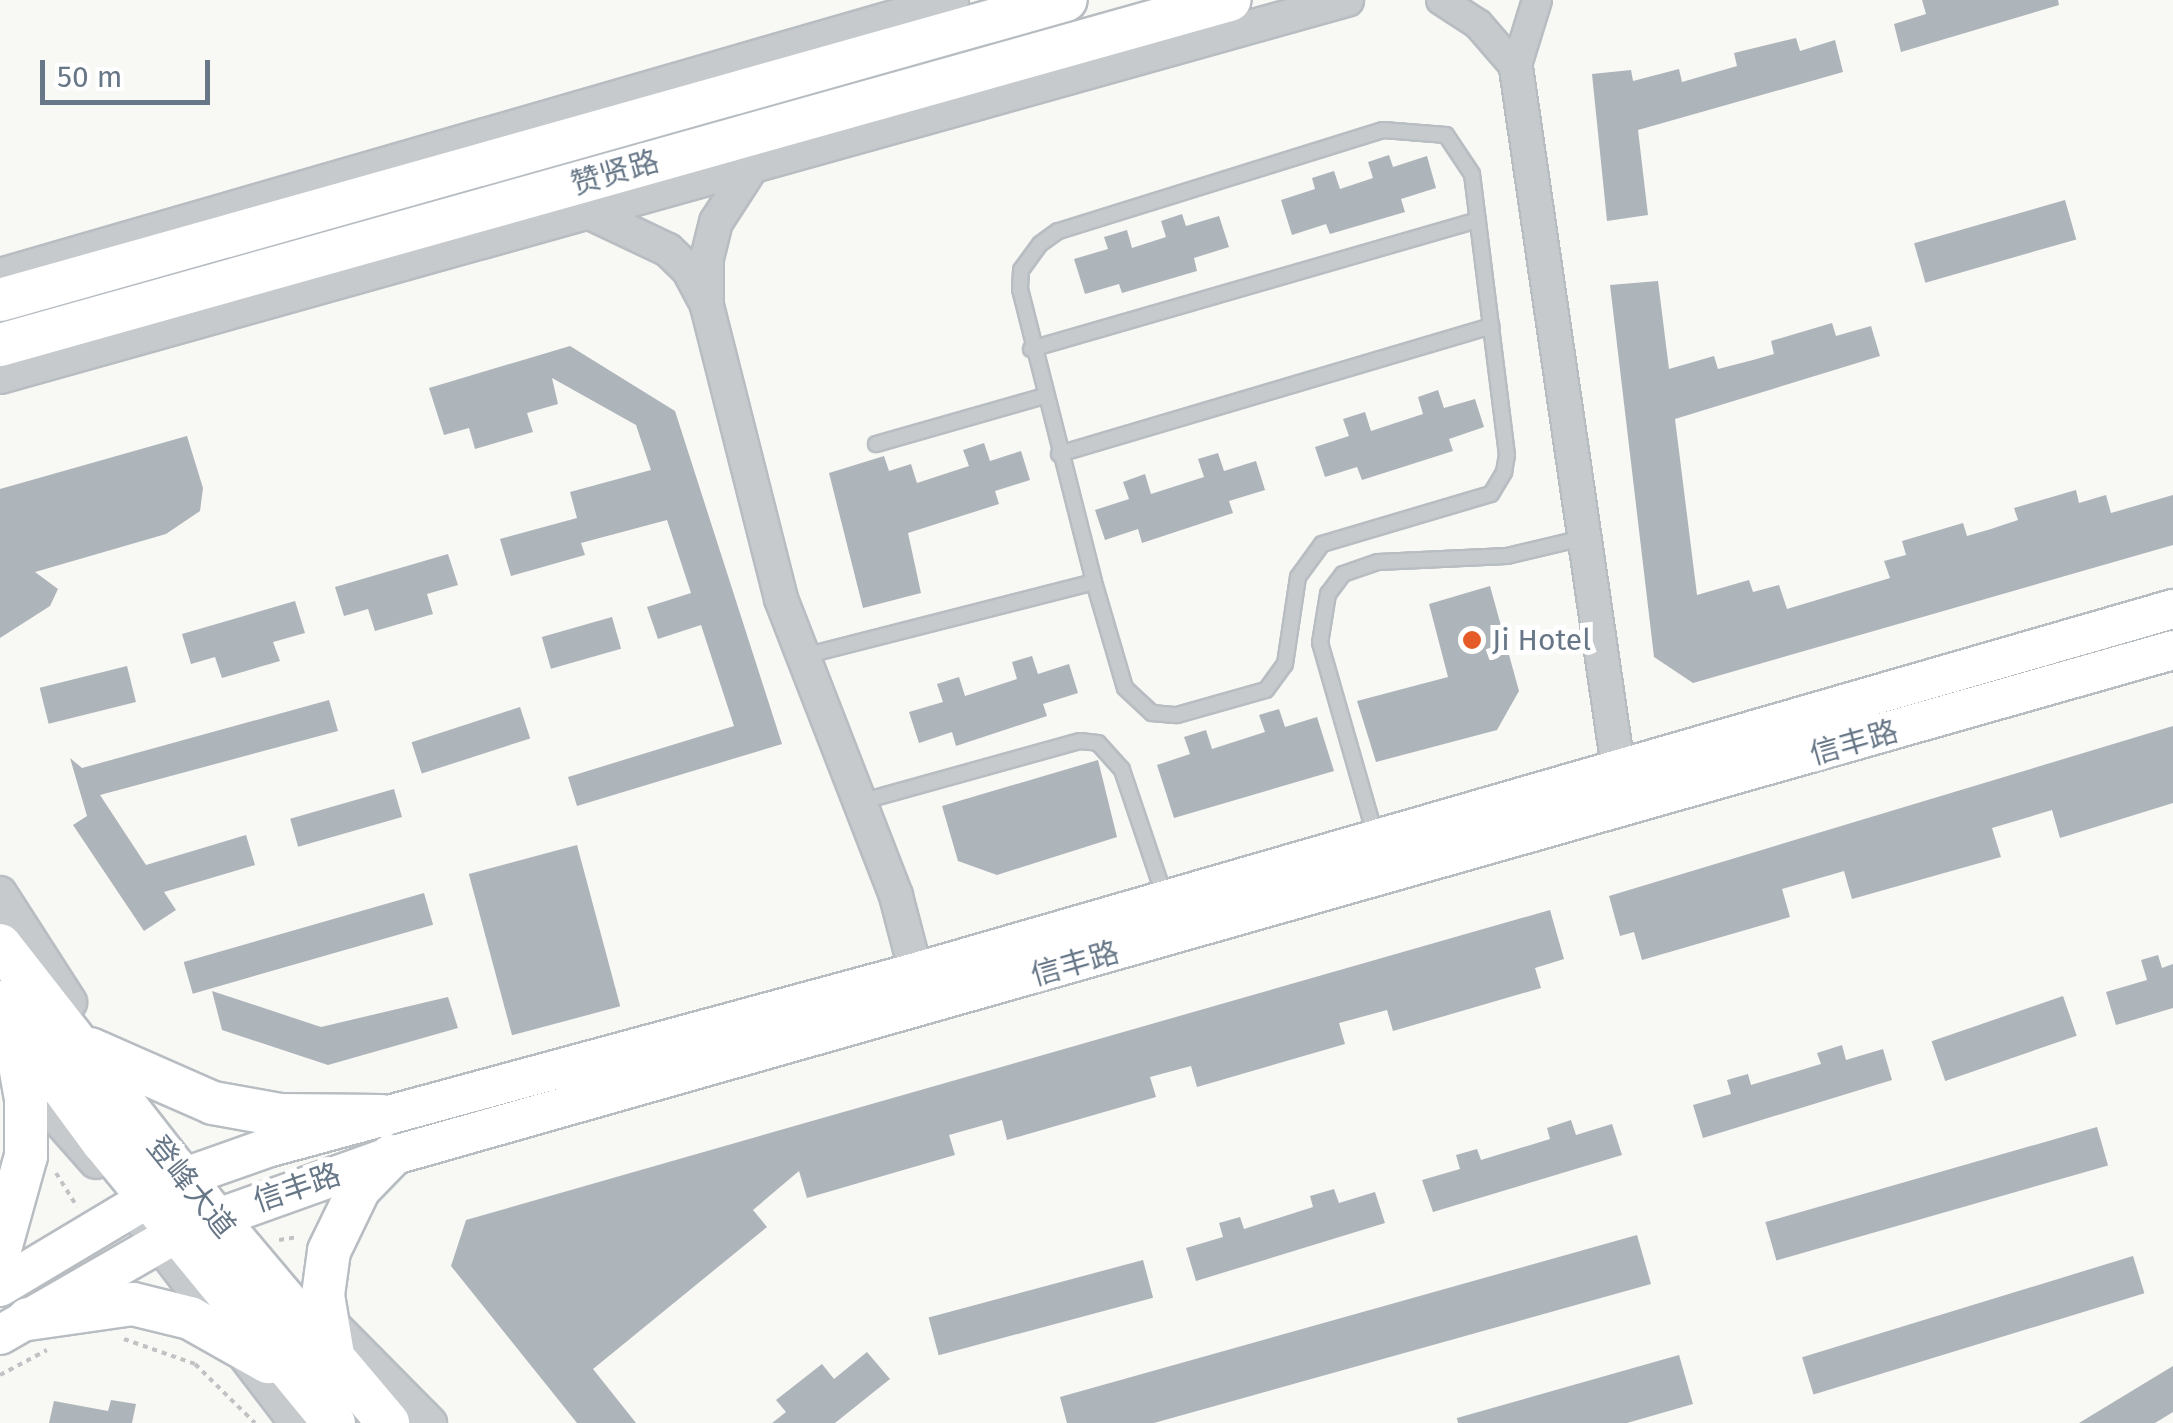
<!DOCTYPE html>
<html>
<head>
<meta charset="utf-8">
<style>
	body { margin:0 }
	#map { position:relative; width:2173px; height:1423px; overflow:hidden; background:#f8f8f5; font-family:"Fira Sans","Noto Sans SC",sans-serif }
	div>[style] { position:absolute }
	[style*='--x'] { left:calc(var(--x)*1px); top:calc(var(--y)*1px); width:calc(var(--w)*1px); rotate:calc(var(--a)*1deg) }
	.building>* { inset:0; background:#adb4ba; transform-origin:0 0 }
	.path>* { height:4px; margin-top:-2px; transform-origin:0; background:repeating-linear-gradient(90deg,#c0c2c4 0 5px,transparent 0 10px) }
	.roads { filter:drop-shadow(2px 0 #b8bdc2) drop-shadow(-2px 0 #b8bdc2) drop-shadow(0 2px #b8bdc2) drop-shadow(0 -2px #b8bdc2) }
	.service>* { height:14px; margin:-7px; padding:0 7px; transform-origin:7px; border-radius:7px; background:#c6cacd }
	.minor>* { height:28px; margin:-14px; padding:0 14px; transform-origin:14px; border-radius:14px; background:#c6cacd }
	.tertiary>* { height:32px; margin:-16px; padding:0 16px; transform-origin:16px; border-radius:16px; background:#c6cacd }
	.secondary>* { height:38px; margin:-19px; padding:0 19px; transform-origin:19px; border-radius:19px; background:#fff }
	.primary>* { height:42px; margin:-21px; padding:0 21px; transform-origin:21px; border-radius:21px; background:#fff }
	.dots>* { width:28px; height:28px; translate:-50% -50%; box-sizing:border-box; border:5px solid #fff; border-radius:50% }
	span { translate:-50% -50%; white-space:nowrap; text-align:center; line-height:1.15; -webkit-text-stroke:10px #fff; paint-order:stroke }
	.street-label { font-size:30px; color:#677787 }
	.poi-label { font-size:30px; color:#677787 }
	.left { translate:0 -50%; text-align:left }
	.scale { position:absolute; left:40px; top:60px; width:170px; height:45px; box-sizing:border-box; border:5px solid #677787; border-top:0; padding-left:12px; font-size:30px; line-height:35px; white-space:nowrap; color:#677787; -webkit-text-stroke:8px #fff; paint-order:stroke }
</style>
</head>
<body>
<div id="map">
	<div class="building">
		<div style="clip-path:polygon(1922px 0,2058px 0,2059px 5px,1901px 52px,1894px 24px,1926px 14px)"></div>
		<div style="clip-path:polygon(1796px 38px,1800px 51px,1835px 40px,1843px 72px,1638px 130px,1648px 215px,1607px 221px,1592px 74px,1631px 70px,1633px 81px,1679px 69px,1682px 82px,1737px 66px,1734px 53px)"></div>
		<div style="clip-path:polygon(1389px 155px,1393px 167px,1427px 156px,1436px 188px,1401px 199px,1405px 212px,1330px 234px,1326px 224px,1292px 235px,1281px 200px,1315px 189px,1312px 178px,1334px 171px,1340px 189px,1373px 178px,1368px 162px)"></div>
		<div style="left:2065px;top:200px;width:41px;height:157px;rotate:74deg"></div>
		<div style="clip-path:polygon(1182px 214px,1186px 226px,1219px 216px,1229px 247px,1194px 258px,1197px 271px,1122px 293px,1119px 284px,1085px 294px,1074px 259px,1108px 249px,1104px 237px,1127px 230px,1132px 248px,1166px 237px,1161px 221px)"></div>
		<div style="clip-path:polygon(1658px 281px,1669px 369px,1714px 356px,1718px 369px,1753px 360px,1774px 354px,1771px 341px,1832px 323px,1836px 336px,1871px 326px,1880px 356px,1675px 419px,1697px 595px,1749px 580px,1753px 592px,1779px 585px,1787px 609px,1890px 578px,1884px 561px,1906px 555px,1902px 541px,1963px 523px,1967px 536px,1991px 529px,2018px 520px,2014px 508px,2076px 490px,2079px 503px,2106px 495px,2111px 513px,2173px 495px,2173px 545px,1693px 683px,1654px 657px,1610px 285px)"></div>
		<div style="clip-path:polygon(570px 346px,675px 411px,782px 744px,577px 806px,568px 777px,734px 726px,701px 625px,658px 639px,647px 607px,691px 593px,667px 520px,581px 543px,585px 555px,511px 576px,500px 539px,577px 518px,570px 492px,651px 470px,636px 425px,552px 378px,558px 404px,527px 413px,533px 432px,475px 449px,469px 428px,444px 435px,429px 388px)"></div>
		<div style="clip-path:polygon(1438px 390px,1444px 408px,1475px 399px,1484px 427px,1449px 439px,1453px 451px,1362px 480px,1357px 467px,1325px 477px,1315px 447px,1349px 436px,1343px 419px,1365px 412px,1371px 431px,1423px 414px,1418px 397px)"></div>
		<div style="clip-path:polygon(187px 436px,203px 488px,200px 511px,166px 534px,35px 572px,58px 589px,50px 606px,0 638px,0 489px)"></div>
		<div style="clip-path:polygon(984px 443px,990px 461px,1021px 451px,1030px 480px,995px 491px,999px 504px,908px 533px,921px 593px,863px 608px,829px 473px,884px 456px,889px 471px,911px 464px,917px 483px,969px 466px,963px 450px)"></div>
		<div style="clip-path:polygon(1218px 453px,1224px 471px,1256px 461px,1265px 490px,1229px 501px,1233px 513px,1142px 543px,1138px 529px,1105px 540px,1095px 510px,1129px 499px,1123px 482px,1145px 474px,1151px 494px,1204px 477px,1198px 459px)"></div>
		<div style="clip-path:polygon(448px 554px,458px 585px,427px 594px,433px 614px,375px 631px,368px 609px,344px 616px,335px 587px)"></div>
		<div style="clip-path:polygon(1490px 586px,1519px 691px,1497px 730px,1376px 762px,1357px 701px,1448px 677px,1429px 604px)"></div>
		<div style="clip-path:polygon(295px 601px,305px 633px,273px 642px,280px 661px,222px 678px,215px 657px,191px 664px,182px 634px)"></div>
		<div style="left:612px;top:617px;width:33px;height:73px;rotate:74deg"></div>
		<div style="clip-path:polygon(1032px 656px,1038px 674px,1069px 664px,1078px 693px,1043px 704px,1047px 716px,956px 746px,952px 732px,919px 743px,909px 712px,943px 702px,937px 684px,959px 677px,965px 696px,1017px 679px,1012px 662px)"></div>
		<div style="left:127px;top:666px;width:37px;height:90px;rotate:76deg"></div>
		<div style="clip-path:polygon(329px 700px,338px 731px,100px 795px,146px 865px,246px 835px,255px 865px,164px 892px,176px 910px,144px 931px,73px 825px,87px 816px,70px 758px,82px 768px)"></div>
		<div style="left:520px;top:707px;width:33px;height:114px;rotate:72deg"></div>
		<div style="clip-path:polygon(1279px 709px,1285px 727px,1317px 717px,1334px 771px,1174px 818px,1157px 765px,1190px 754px,1184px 737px,1206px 730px,1212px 749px,1265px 732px,1259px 715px)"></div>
		<div style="clip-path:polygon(2173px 726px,2173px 803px,2060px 838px,2052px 810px,1992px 828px,2001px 857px,1852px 899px,1844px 871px,1782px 889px,1790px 917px,1642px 960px,1634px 932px,1620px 936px,1609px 896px)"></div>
		<div style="clip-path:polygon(1098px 760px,1117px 837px,997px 875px,958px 861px,942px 806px)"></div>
		<div style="left:394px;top:789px;width:29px;height:108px;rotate:74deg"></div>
		<div style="left:577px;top:845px;width:167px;height:112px;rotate:75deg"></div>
		<div style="left:424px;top:893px;width:33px;height:250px;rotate:74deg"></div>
		<div style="clip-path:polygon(1550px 910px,1564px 959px,1535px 968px,1541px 988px,1393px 1031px,1387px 1010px,1339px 1023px,1345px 1044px,1197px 1087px,1191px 1066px,1150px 1077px,1156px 1097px,1007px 1140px,1002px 1120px,949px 1135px,955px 1155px,807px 1198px,799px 1171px,753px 1210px,767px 1227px,593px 1369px,636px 1423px,577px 1423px,451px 1266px,466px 1220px)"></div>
		<div style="clip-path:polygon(2158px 955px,2162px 968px,2173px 964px,2173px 1008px,2116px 1025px,2106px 992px,2147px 980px,2141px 960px)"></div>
		<div style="clip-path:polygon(212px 991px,321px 1027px,448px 997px,458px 1028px,328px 1065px,222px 1030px)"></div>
		<div style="left:2063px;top:996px;width:42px;height:139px;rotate:71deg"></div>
		<div style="clip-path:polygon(1842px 1045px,1846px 1060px,1883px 1049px,1892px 1080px,1703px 1138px,1693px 1105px,1731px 1094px,1727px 1080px,1748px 1074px,1751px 1085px,1821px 1064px,1817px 1053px)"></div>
		<div style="clip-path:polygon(1571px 1120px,1576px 1135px,1612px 1124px,1622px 1155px,1433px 1212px,1422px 1180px,1460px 1169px,1456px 1155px,1477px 1149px,1481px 1160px,1550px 1139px,1547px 1128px)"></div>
		<div style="left:2097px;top:1127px;width:40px;height:345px;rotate:74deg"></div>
		<div style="clip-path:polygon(1334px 1189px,1339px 1203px,1375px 1192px,1385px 1223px,1196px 1281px,1186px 1248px,1223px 1237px,1219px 1223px,1240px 1217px,1244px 1229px,1313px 1207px,1310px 1196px)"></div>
		<div style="clip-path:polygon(1637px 1235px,1651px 1284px,1154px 1423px,1067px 1423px,1060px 1397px)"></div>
		<div style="left:2133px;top:1256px;width:39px;height:346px;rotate:73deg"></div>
		<div style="left:1143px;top:1260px;width:39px;height:222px;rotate:75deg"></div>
		<div style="clip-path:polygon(867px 1352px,890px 1379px,835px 1423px,772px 1423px,786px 1412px,776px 1400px,822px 1364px,834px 1379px)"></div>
		<div style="clip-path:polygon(1679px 1355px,1693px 1404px,1627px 1423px,1458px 1423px,1457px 1418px)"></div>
		<div style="clip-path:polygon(2173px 1366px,2173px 1412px,2155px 1423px,2079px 1423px)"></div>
		<div style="clip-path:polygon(111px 1400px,136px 1404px,132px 1423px,49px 1423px,54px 1401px,108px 1411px)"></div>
	</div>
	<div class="path">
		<div style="--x:56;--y:1173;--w:40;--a:58"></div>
		<div style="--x:279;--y:1240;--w:20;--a:-9"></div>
		<div style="--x:124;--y:1339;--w:75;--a:19.4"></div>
		<div style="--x:195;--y:1364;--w:84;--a:44.5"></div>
		<div style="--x:0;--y:1375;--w:53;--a:-28"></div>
	</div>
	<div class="roads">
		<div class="service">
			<div style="--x:1031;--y:349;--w:465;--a:-16.1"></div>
			<div style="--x:876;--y:444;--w:175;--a:-15.9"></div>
			<div style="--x:1059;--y:454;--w:451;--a:-16.5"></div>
			<div style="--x:804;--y:656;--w:299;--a:-14.3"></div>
			<div style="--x:1094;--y:582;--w:110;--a:73.7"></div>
			<div style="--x:1125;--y:688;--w:37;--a:43"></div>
			<div style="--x:1152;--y:713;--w:25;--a:5"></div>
			<div style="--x:1177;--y:715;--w:92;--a:-15.7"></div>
			<div style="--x:1266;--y:690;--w:32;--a:-54"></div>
			<div style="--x:1285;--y:664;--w:88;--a:-81.5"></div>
			<div style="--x:1298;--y:577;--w:41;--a:-54"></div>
			<div style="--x:1322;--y:544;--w:176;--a:-16.5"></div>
			<div style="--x:1491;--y:494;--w:26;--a:-59"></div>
			<div style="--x:1504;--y:472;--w:17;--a:-80"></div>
			<div style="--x:1507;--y:455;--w:283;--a:-97.1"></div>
			<div style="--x:1472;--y:174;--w:47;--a:-123.7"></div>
			<div style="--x:1446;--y:135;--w:63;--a:-175.5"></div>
			<div style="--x:1383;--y:130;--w:340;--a:162.7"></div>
			<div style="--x:1058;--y:231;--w:22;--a:144"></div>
			<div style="--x:1040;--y:244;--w:32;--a:126"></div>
			<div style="--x:1021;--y:270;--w:19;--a:93"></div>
			<div style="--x:1020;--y:289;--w:302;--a:75.8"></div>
			<div style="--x:860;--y:802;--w:228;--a:-15.5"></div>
			<div style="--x:1080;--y:741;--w:18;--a:6"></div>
			<div style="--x:1098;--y:743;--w:36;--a:48"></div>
			<div style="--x:1122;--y:770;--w:135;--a:71.4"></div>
			<div style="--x:1376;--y:838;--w:203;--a:-106"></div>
			<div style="--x:1320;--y:643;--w:50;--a:-80.7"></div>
			<div style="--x:1328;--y:594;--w:25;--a:-53"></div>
			<div style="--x:1343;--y:574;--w:37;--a:-19"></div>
			<div style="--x:1378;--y:562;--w:129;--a:-2.7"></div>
			<div style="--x:1507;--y:556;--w:78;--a:-13.3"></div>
		</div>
		<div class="minor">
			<div style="--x:1441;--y:0;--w:44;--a:33"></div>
			<div style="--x:1478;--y:24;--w:58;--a:49.2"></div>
			<div style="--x:1516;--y:68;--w:71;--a:-72.8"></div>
		</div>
		<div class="tertiary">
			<div style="--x:1516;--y:68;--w:735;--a:81.7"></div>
			<div style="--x:751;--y:168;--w:64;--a:122.9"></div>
			<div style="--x:716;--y:222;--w:37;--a:104"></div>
			<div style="--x:707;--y:258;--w:48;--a:90"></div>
			<div style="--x:707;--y:306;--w:302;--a:75.8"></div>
			<div style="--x:781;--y:599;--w:318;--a:68.8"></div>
			<div style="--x:896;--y:896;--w:79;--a:75.3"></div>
			<div style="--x:590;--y:213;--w:86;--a:25.4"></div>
			<div style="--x:668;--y:250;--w:28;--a:44"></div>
			<div style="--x:688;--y:269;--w:36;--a:62"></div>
			<div style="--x:0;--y:275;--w:991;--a:-16.11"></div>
			<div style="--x:0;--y:377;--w:1399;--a:-15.64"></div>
			<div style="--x:0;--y:893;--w:130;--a:57.3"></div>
			<div style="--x:19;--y:1075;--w:116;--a:48.5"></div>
			<div style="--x:144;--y:1224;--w:250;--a:52.6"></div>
			<div style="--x:324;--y:1316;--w:151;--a:45.3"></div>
		</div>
		<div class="secondary">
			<div style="--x:0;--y:1287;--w:212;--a:-30.9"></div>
			<div style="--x:182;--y:1178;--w:90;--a:-19.4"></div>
			<div style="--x:267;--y:1148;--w:672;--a:-15.17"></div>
			<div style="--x:916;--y:972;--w:1308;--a:-16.11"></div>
			<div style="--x:0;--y:1335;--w:207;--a:-29.9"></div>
			<div style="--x:179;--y:1232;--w:225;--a:-19.7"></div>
			<div style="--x:391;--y:1156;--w:1852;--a:-15.85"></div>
		</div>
		<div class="primary">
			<div style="--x:0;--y:300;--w:1107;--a:-15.72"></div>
			<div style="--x:0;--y:345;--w:1277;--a:-15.67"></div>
			<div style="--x:0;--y:945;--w:296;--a:52"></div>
			<div style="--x:182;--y:1178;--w:320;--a:49.9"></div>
			<div style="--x:0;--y:1002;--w:174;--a:53.7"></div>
			<div style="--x:103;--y:1142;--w:364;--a:50.6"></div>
			<div style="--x:90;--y:1049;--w:134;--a:23.7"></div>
			<div style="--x:213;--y:1103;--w:68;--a:10.2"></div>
			<div style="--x:280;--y:1115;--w:102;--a:0.6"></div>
			<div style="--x:0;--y:1249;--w:97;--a:-74.4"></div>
			<div style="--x:26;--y:1156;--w:57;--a:-90"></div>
			<div style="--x:26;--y:1099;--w:69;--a:-100"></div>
			<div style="--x:28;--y:1319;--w:106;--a:-8.1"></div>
			<div style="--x:133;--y:1304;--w:59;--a:13.8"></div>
			<div style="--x:190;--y:1318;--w:90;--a:29.4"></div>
			<div style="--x:333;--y:1355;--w:61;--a:-99.5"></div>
			<div style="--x:323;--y:1295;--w:44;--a:-82.2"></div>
			<div style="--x:329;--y:1251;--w:69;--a:-64.2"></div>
			<div style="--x:359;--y:1189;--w:46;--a:-45.9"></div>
		</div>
	</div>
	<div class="dots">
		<div style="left:1472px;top:640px;background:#e65c28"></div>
	</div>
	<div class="street-label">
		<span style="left:615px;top:173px;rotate:-16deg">赞贤路</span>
		<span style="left:1854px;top:743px;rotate:-16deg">信丰路</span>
		<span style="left:1075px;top:964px;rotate:-16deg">信丰路</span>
		<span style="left:191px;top:1187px;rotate:51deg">登峰大道</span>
		<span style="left:297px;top:1188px;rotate:-19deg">信丰路</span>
	</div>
	<div class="poi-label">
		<span class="left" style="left:1492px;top:640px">Ji Hotel</span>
	</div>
	<div class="scale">50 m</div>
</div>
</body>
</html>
